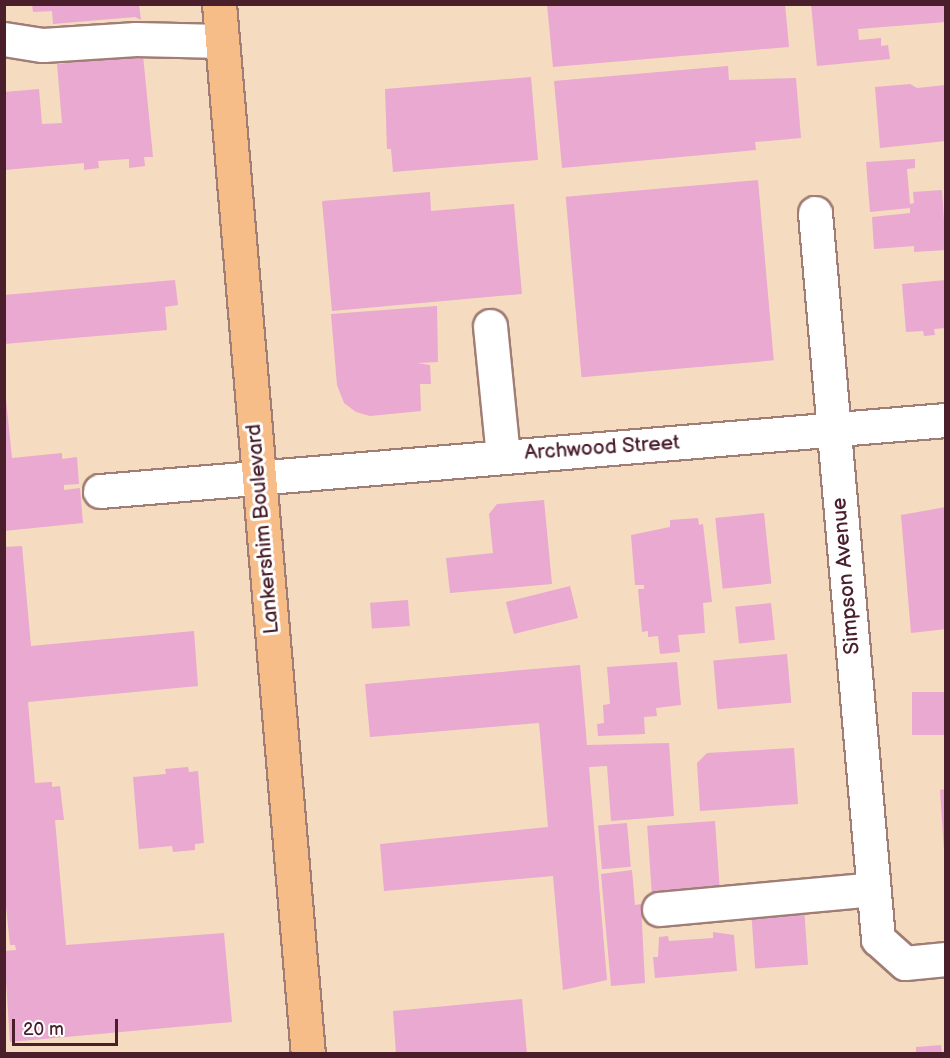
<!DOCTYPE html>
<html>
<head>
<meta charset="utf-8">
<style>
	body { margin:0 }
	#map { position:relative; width:950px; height:1058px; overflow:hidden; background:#f5dbbf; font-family:"Balsamiq Sans",sans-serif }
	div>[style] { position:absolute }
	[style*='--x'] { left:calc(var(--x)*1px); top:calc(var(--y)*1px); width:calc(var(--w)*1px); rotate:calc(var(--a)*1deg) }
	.building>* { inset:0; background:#eaa9d0; transform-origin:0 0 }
	.roads { filter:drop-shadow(2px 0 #a07d75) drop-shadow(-2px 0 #a07d75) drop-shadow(0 2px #a07d75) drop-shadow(0 -2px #a07d75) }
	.minor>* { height:33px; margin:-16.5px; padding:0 16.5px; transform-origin:16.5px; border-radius:16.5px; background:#fff }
	.major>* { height:33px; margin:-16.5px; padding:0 16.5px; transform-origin:16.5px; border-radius:16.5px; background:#f7bd88 }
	span { translate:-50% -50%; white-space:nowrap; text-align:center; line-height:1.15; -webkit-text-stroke:6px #fff; paint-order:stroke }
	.street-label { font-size:21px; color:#4a1f2b }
	.frame { position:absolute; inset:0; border:6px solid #4a1f2b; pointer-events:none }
	.scale { position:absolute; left:12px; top:1019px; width:106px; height:27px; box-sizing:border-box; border:3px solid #4a1f2b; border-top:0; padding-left:8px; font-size:18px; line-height:21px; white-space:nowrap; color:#4a1f2b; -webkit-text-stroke:4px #fff; paint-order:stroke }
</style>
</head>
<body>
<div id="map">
	<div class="building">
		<div style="clip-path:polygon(32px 4px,139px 4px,141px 20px,135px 17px,53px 24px,52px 11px,33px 12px)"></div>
		<div style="clip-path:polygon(547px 4px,785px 4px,789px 47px,553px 67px)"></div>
		<div style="clip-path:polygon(811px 4px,946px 4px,946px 22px,858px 29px,859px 40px,881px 38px,881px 46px,888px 45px,890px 59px,817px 66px)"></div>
		<div style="clip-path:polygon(103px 50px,104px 60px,106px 53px,120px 51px,120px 58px,143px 55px,153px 157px,144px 157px,145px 166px,129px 168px,129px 159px,98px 161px,99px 168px,84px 170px,84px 163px,4px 170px,4px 92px,39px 89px,42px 124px,62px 123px,57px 64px,96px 60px,95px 51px)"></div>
		<div style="clip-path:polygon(728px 66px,729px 80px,796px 78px,801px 138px,755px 142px,756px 150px,562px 168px,554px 81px)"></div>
		<div style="clip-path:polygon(531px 77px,538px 160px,393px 172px,391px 149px,387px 149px,385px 89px)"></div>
		<div style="clip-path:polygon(910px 84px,917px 88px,946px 85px,946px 141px,880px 148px,875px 87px)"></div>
		<div style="clip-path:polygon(915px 159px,915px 168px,907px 169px,910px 204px,914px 203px,913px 192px,942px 190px,946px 250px,914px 252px,914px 246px,874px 249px,872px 217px,910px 213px,910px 208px,870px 212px,866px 162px)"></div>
		<div style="left:758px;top:180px;width:181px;height:193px;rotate:85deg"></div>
		<div style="clip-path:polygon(430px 192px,431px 211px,514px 204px,522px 294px,332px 311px,322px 201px)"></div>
		<div style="clip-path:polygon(175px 280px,178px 305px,165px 307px,167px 330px,4px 344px,4px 295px)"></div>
		<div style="clip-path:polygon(946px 280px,946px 328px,934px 329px,935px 335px,924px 336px,923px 331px,906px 332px,902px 284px)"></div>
		<div style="clip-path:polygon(437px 306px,438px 362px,417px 363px,430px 365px,431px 384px,420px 384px,421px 411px,370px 416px,356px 412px,344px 403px,337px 385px,331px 314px)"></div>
		<div style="clip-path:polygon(4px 380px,12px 458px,62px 453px,62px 459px,77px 457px,79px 484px,64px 485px,64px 490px,80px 488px,83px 523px,4px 531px)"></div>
		<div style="clip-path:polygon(544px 500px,552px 584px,450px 593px,446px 558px,493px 553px,489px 514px,497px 504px)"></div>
		<div style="clip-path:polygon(946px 507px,946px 629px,911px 633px,901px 515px)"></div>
		<div style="left:764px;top:513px;width:71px;height:49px;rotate:84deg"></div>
		<div style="clip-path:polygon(698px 518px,699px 525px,703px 524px,712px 602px,703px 603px,705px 633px,678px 635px,680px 652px,660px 654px,658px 636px,648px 637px,648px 631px,642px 632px,638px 589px,644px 589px,644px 585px,635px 585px,631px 535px,670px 527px,670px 520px)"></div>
		<div style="clip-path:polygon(22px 546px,31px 646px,194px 631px,198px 686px,28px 702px,35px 783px,52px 782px,52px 787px,60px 786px,64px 820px,55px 820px,66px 945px,224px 933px,232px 1022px,10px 1042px,4px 951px,16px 950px,15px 945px,10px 945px,4px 887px,4px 547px)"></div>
		<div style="left:570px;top:586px;width:33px;height:66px;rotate:76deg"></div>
		<div style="left:408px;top:600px;width:26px;height:38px;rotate:86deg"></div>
		<div style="left:771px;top:603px;width:37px;height:36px;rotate:84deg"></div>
		<div style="left:787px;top:654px;width:49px;height:74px;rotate:85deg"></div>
		<div style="clip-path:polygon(677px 662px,681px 705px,656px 708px,657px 716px,644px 717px,645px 734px,598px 736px,597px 724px,604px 723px,603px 705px,610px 704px,607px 667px)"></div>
		<div style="clip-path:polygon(580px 665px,587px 745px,669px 743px,674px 816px,611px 821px,607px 766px,589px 767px,607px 980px,563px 990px,553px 876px,384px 891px,380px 844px,548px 827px,539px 723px,370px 737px,365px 684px)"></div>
		<div style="left:946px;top:692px;width:43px;height:34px;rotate:90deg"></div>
		<div style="clip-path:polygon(794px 748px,798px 804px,700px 811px,697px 763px,707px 753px)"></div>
		<div style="clip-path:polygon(188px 767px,189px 772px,198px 771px,204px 843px,195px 844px,195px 850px,173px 852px,172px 846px,139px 849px,133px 777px,166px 774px,165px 769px)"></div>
		<div style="clip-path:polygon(946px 789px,946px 851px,944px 851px,940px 790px)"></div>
		<div style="left:715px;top:821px;width:70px;height:68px;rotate:86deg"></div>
		<div style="left:627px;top:823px;width:44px;height:29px;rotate:85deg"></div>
		<div style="clip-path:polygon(632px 870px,635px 905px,641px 904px,645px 983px,611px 986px,601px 874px)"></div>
		<div style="left:804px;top:907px;width:58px;height:53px;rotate:86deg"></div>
		<div style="clip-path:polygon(713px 932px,734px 935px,737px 971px,655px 978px,653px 957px,658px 957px,659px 937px,668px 936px,669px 941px,713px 938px)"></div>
		<div style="clip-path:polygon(522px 999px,527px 1054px,396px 1054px,393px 1011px)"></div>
		<div style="clip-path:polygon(941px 1045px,942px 1054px,916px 1054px,916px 1047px)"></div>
	</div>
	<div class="roads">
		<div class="minor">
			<div style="--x:4;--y:39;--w:39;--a:9"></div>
			<div style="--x:43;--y:45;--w:93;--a:-3.7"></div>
			<div style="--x:136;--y:39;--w:86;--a:1.3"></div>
			<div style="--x:815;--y:213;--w:729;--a:85.04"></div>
			<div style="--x:878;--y:939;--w:36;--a:42"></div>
			<div style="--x:905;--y:963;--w:41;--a:-5.6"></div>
			<div style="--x:490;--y:326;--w:131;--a:84.3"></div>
			<div style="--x:100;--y:491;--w:849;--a:-4.8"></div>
			<div style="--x:659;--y:909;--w:215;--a:-5.3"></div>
		</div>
		<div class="major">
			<div style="--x:219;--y:4;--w:1054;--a:85.16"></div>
		</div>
	</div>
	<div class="street-label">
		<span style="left:602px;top:448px;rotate:-4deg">Archwood Street</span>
		<span style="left:263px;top:529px;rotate:-95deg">Lankershim Boulevard</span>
		<span style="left:846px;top:576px;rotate:-95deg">Simpson Avenue</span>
	</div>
	<div class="frame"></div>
	<div class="scale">20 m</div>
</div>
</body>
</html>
